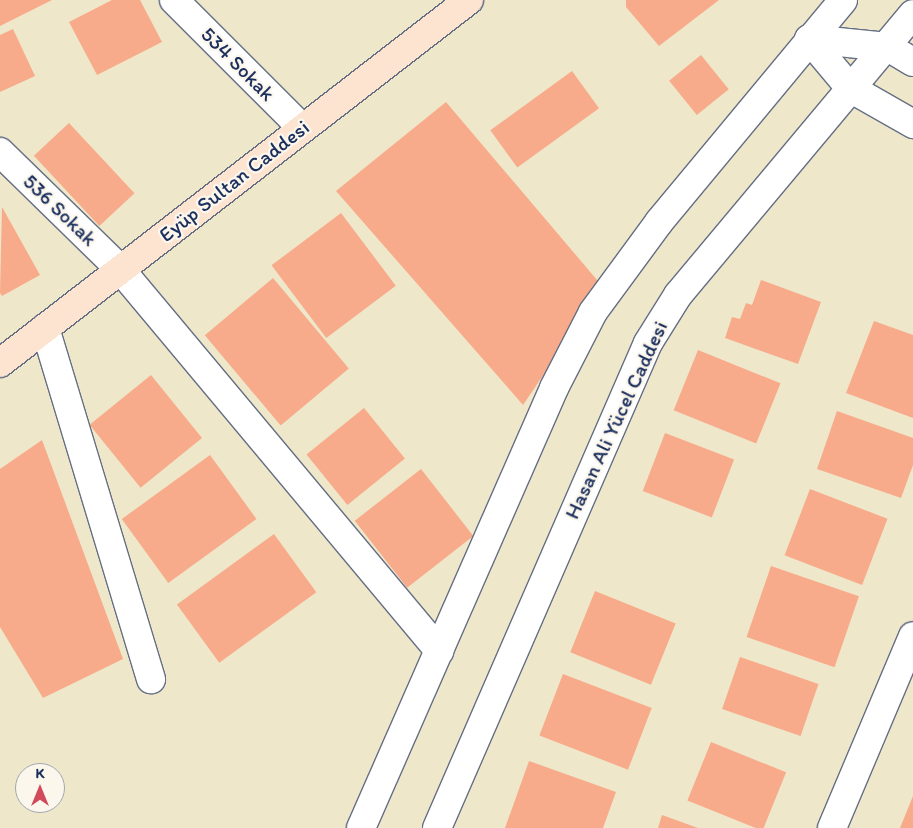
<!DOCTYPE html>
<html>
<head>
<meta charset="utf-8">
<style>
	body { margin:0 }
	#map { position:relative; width:913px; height:828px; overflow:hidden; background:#eee7ca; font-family:Itim,sans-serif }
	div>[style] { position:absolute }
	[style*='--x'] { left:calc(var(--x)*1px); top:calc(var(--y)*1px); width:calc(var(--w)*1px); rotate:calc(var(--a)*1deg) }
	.building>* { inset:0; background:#f8ab8b; transform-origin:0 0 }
	.roads { filter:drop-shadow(1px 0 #656f84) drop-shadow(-1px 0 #656f84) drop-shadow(0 1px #656f84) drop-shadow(0 -1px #656f84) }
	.minor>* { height:28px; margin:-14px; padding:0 14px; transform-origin:14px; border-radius:14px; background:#fff }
	.tertiary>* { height:28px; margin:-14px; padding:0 14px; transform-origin:14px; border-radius:14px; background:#fff }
	.secondary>* { height:28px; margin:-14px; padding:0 14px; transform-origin:14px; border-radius:14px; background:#fde4d1 }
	span { translate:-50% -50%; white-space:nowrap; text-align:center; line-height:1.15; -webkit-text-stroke:4.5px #fbf7ec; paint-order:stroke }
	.street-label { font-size:21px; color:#1b2f5e }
	.north { position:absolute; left:15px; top:763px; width:50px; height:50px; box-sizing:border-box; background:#fbf7ec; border:1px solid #a1a7b3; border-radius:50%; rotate:0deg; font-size:14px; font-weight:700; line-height:20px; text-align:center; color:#1b2f5e }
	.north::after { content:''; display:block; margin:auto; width:18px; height:22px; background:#d1495b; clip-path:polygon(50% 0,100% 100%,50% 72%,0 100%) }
</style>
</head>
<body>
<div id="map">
	<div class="building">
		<div style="clip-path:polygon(0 0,52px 0,0 26px)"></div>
		<div style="clip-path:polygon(112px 0,140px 0,162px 42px,97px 75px,69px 22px)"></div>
		<div style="clip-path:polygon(626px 0,719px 0,659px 46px,626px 7px)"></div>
		<div style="clip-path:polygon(13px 29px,35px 76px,0 92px,0 35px)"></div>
		<div style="left:701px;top:55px;width:44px;height:41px;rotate:51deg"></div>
		<div style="left:572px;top:71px;width:46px;height:101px;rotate:54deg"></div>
		<div style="clip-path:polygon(446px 102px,603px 287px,523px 405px,336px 191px)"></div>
		<div style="left:69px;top:123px;width:96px;height:48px;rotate:47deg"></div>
		<div style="clip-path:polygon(2px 207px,40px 275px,2px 296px,0 293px)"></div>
		<div style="left:341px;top:213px;width:91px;height:87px;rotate:53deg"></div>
		<div style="left:273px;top:278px;width:118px;height:89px;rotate:50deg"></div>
		<div style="clip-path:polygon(761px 280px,821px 302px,798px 364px,725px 338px,732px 317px,740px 319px,746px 303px,752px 305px)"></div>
		<div style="clip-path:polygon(874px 321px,913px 335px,913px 418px,846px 393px)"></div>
		<div style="left:698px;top:350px;width:89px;height:65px;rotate:22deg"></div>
		<div style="left:151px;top:375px;width:81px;height:79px;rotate:51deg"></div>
		<div style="left:364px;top:408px;width:65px;height:74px;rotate:51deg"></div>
		<div style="clip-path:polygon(837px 411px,913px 438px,913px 465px,901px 498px,817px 469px)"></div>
		<div style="left:665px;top:433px;width:74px;height:62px;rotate:21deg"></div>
		<div style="clip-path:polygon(42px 440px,123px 659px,43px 698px,0 627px,0 469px)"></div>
		<div style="left:210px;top:455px;width:79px;height:109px;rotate:54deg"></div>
		<div style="left:421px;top:469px;width:85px;height:84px;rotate:52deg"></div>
		<div style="left:810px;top:489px;width:83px;height:71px;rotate:21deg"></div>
		<div style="left:274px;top:534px;width:72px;height:120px;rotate:54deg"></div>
		<div style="left:771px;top:566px;width:93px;height:75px;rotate:19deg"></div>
		<div style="left:595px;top:591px;width:87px;height:66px;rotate:22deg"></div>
		<div style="left:740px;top:657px;width:83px;height:55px;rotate:19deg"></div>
		<div style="left:563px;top:674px;width:95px;height:66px;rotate:21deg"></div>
		<div style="left:711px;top:742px;width:81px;height:63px;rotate:22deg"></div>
		<div style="clip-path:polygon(529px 761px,616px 792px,603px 828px,505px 828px)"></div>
		<div style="clip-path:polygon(913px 796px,913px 828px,900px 828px)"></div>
		<div style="clip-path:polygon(662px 815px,698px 828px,658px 828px)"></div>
	</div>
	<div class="roads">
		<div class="minor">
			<div style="--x:174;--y:0;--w:181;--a:45"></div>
			<div style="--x:0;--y:152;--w:168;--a:44.3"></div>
			<div style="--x:120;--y:269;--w:498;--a:50.1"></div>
			<div style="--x:45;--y:328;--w:367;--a:73.2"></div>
			<div style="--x:832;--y:828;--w:208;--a:-67.1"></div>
		</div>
		<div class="tertiary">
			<div style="--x:809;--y:39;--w:64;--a:50.1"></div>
			<div style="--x:850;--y:88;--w:73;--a:29.7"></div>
			<div style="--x:809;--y:39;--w:79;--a:5.8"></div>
			<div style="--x:888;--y:47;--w:29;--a:31"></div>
			<div style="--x:361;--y:828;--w:480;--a:-66.3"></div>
			<div style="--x:554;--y:388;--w:85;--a:-62.8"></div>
			<div style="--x:593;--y:312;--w:112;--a:-53.7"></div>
			<div style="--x:659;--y:222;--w:288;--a:-50.3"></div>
			<div style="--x:437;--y:828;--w:529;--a:-66.49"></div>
			<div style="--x:648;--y:343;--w:57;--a:-58"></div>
			<div style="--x:678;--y:295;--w:366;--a:-50.1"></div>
		</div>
		<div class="secondary">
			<div style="--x:0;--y:363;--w:593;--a:-37.74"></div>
		</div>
	</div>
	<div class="street-label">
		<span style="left:238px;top:64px;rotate:45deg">534 Sokak</span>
		<span style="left:234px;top:181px;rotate:-38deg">Eyüp Sultan Caddesi</span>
		<span style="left:60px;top:210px;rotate:44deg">536 Sokak</span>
		<span style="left:616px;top:420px;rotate:-65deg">Hasan Ali Yücel Caddesi</span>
	</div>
	<div class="north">K</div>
</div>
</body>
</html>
